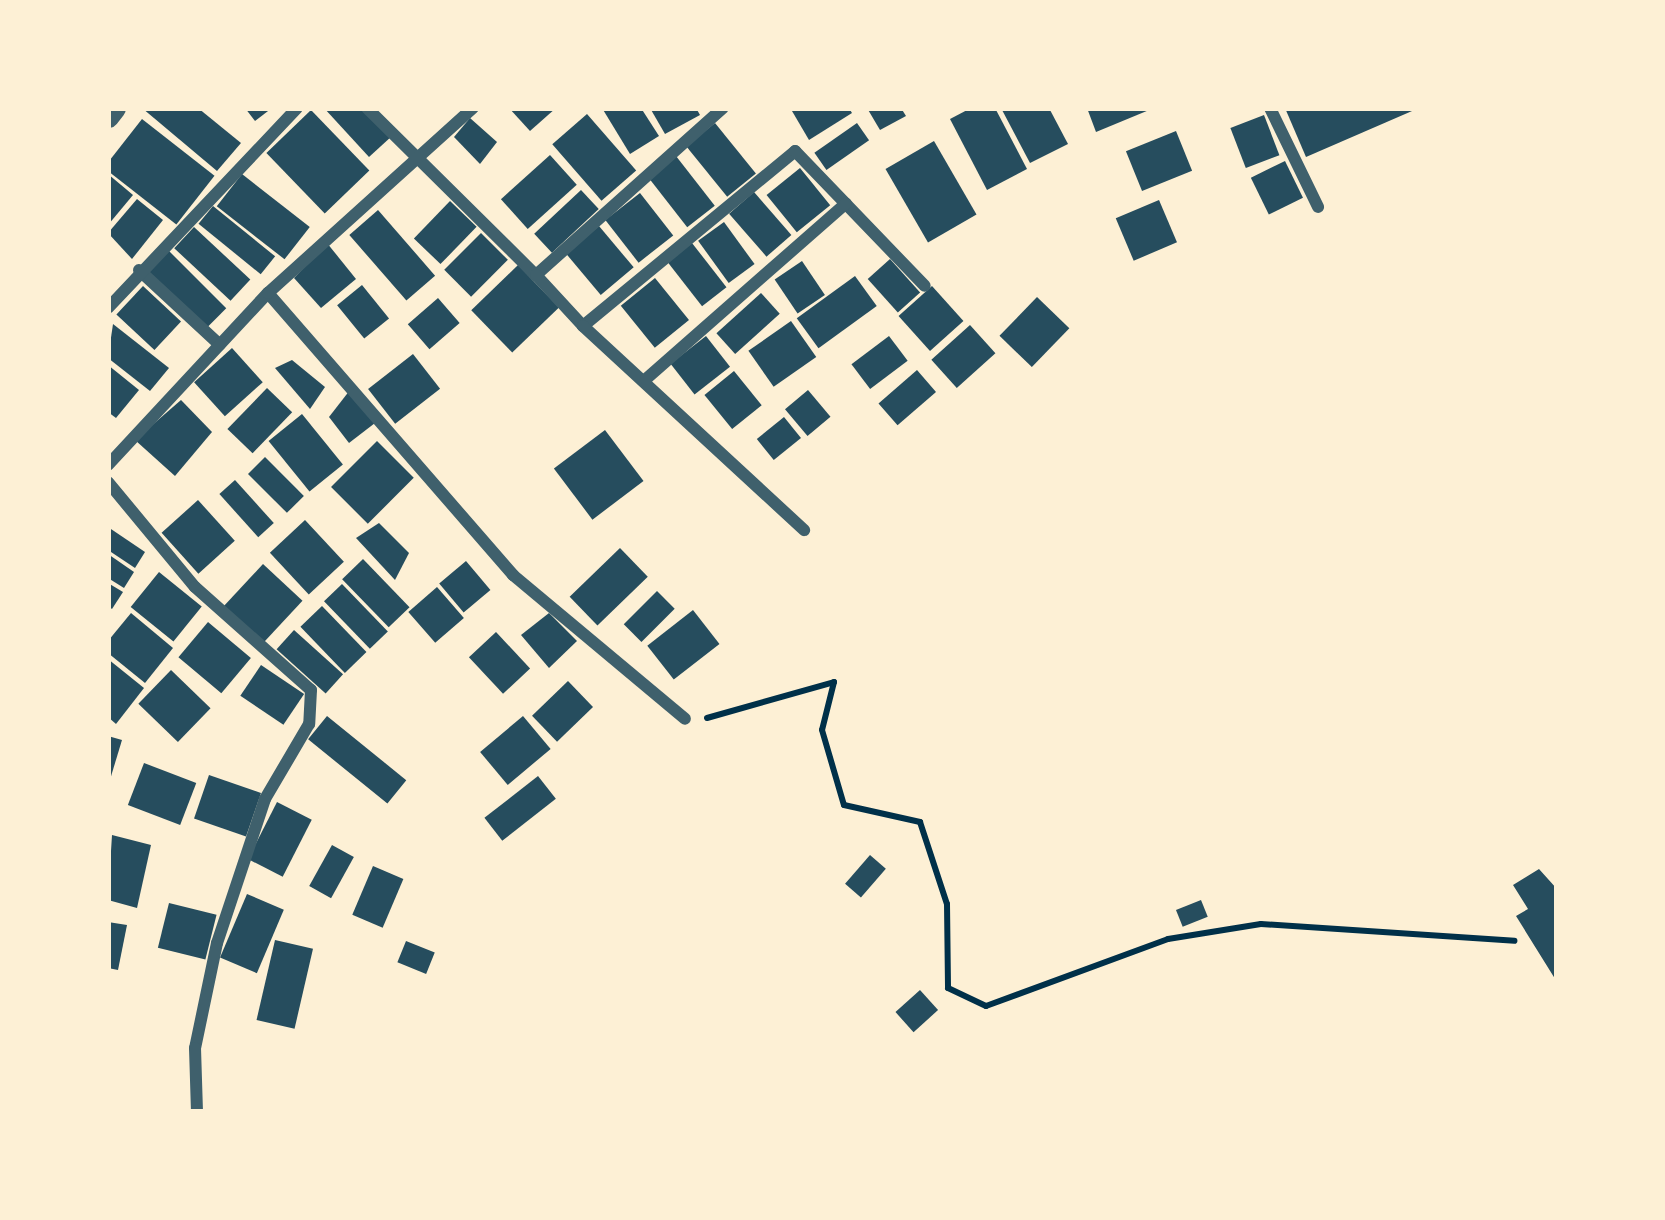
<!DOCTYPE html>
<html>
<head>
<meta charset="utf-8">
<style>
	body { margin:0 }
	#map { position:relative; width:1665px; height:1220px; overflow:hidden; background:#fdf0d5; font-family:Signika,sans-serif }
	div>[style] { position:absolute }
	[style*='--x'] { left:calc(var(--x)*1px); top:calc(var(--y)*1px); width:calc(var(--w)*1px); rotate:calc(var(--a)*1deg) }
	.building>* { inset:0; background:#264d5e; transform-origin:0 0 }
	.path>* { height:6px; margin:-3px; padding:0 3px; transform-origin:3px; border-radius:3px; background:#003049 }
	.minor>* { height:12px; margin:-6px; padding:0 6px; transform-origin:6px; border-radius:6px; background:#3f606c }
	.tertiary>* { height:21px; margin:-10.5px; padding:0 10.5px; transform-origin:10.5px; border-radius:10.5px; background:#3f606c }
	span { translate:-50% -50%; white-space:nowrap; text-align:center; line-height:1.15; -webkit-text-stroke:12px #fdf0d5; paint-order:stroke }
	.frame { position:absolute; inset:0; border:111px solid #fdf0d5; pointer-events:none }
</style>
</head>
<body>
<div id="map">
	<div class="building">
		<div style="clip-path:polygon(142px 108px,198px 108px,241px 143px,217px 171px)"></div>
		<div style="clip-path:polygon(245px 108px,272px 108px,255px 121px)"></div>
		<div style="clip-path:polygon(324px 108px,366px 108px,392px 136px,369px 157px)"></div>
		<div style="clip-path:polygon(509px 108px,556px 108px,530px 131px)"></div>
		<div style="clip-path:polygon(602px 108px,641px 108px,659px 136px,630px 154px)"></div>
		<div style="clip-path:polygon(650px 108px,696px 108px,700px 115px,665px 134px)"></div>
		<div style="clip-path:polygon(849px 108px,852px 113px,809px 140px,792px 111px)"></div>
		<div style="clip-path:polygon(867px 108px,901px 108px,906px 116px,880px 130px)"></div>
		<div style="clip-path:polygon(971px 108px,995px 108px,1027px 169px,987px 190px,950px 119px)"></div>
		<div style="clip-path:polygon(1001px 108px,1049px 108px,1068px 144px,1030px 163px)"></div>
		<div style="clip-path:polygon(1087px 108px,1154px 108px,1096px 132px)"></div>
		<div style="clip-path:polygon(1285px 108px,1419px 108px,1306px 157px)"></div>
		<div style="left:311px;top:110px;width:84px;height:62px;rotate:46deg"></div>
		<div style="left:587px;top:114px;width:75px;height:46px;rotate:49deg"></div>
		<div style="left:1264px;top:115px;width:43px;height:36px;rotate:69deg"></div>
		<div style="clip-path:polygon(470px 118px,497px 142px,480px 164px,454px 137px)"></div>
		<div style="left:142px;top:119px;width:92px;height:62px;rotate:38deg"></div>
		<div style="left:715px;top:123px;width:65px;height:37px;rotate:51deg"></div>
		<div style="left:857px;top:123px;width:21px;height:52px;rotate:55deg"></div>
		<div style="left:1176px;top:131px;width:43px;height:54px;rotate:68deg"></div>
		<div style="left:934px;top:141px;width:85px;height:56px;rotate:60deg"></div>
		<div style="left:550px;top:155px;width:40px;height:66px;rotate:48deg"></div>
		<div style="left:676px;top:156px;width:63px;height:35px;rotate:52deg"></div>
		<div style="left:1285px;top:161px;width:41px;height:38px;rotate:64deg"></div>
		<div style="left:800px;top:168px;width:48px;height:43px;rotate:51deg"></div>
		<div style="clip-path:polygon(108px 174px,133px 195px,108px 225px)"></div>
		<div style="left:242px;top:174px;width:86px;height:41px;rotate:38deg"></div>
		<div style="left:581px;top:190px;width:26px;height:64px;rotate:47deg"></div>
		<div style="left:754px;top:192px;width:57px;height:33px;rotate:49deg"></div>
		<div style="left:640px;top:193px;width:54px;height:44px;rotate:52deg"></div>
		<div style="clip-path:polygon(137px 199px,163px 220px,132px 259px,108px 233px)"></div>
		<div style="left:1159px;top:200px;width:46px;height:47px;rotate:67deg"></div>
		<div style="left:450px;top:201px;width:37px;height:52px;rotate:44deg"></div>
		<div style="left:213px;top:206px;width:80px;height:23px;rotate:39deg"></div>
		<div style="left:378px;top:210px;width:87px;height:38px;rotate:49deg"></div>
		<div style="left:724px;top:222px;width:52px;height:32px;rotate:54deg"></div>
		<div style="left:599px;top:226px;width:54px;height:43px;rotate:50deg"></div>
		<div style="left:194px;top:227px;width:77px;height:29px;rotate:43deg"></div>
		<div style="left:481px;top:233px;width:38px;height:52px;rotate:45deg"></div>
		<div style="clip-path:polygon(327px 243px,356px 279px,321px 308px,294px 278px)"></div>
		<div style="left:692px;top:243px;width:56px;height:31px;rotate:52deg"></div>
		<div style="left:169px;top:251px;width:81px;height:30px;rotate:45deg"></div>
		<div style="left:890px;top:259px;width:45px;height:30px;rotate:48deg"></div>
		<div style="left:802px;top:261px;width:41px;height:33px;rotate:56deg"></div>
		<div style="left:518px;top:265px;width:59px;height:65px;rotate:46deg"></div>
		<div style="left:855px;top:276px;width:37px;height:72px;rotate:54deg"></div>
		<div style="left:655px;top:278px;width:54px;height:44px;rotate:51deg"></div>
		<div style="left:362px;top:285px;width:43px;height:32px;rotate:51deg"></div>
		<div style="left:143px;top:286px;width:52px;height:39px;rotate:43deg"></div>
		<div style="left:932px;top:286px;width:47px;height:45px;rotate:48deg"></div>
		<div style="left:761px;top:293px;width:28px;height:60px;rotate:48deg"></div>
		<div style="left:1037px;top:297px;width:45px;height:54px;rotate:44deg"></div>
		<div style="left:438px;top:298px;width:33px;height:40px;rotate:49deg"></div>
		<div style="left:791px;top:321px;width:44px;height:52px;rotate:55deg"></div>
		<div style="clip-path:polygon(113px 324px,169px 368px,150px 391px,108px 358px)"></div>
		<div style="left:970px;top:325px;width:38px;height:52px;rotate:48deg"></div>
		<div style="left:706px;top:336px;width:39px;height:45px;rotate:52deg"></div>
		<div style="left:889px;top:336px;width:31px;height:47px;rotate:53deg"></div>
		<div style="left:232px;top:348px;width:46px;height:51px;rotate:48deg"></div>
		<div style="left:413px;top:354px;width:44px;height:57px;rotate:52deg"></div>
		<div style="clip-path:polygon(292px 360px,325px 387px,310px 409px,275px 368px)"></div>
		<div style="clip-path:polygon(108px 365px,139px 390px,116px 418px,108px 412px)"></div>
		<div style="left:917px;top:370px;width:29px;height:51px;rotate:49deg"></div>
		<div style="left:734px;top:371px;width:44px;height:38px;rotate:51deg"></div>
		<div style="left:267px;top:388px;width:35px;height:57px;rotate:44deg"></div>
		<div style="clip-path:polygon(350px 390px,375px 423px,349px 443px,329px 417px)"></div>
		<div style="left:808px;top:390px;width:35px;height:30px;rotate:50deg"></div>
		<div style="clip-path:polygon(181px 400px,212px 432px,175px 476px,135px 440px)"></div>
		<div style="left:302px;top:414px;width:65px;height:43px;rotate:51deg"></div>
		<div style="left:784px;top:417px;width:27px;height:35px;rotate:51deg"></div>
		<div style="left:605px;top:430px;width:64px;height:64px;rotate:53deg"></div>
		<div style="left:377px;top:441px;width:52px;height:65px;rotate:45deg"></div>
		<div style="left:265px;top:457px;width:55px;height:24px;rotate:45deg"></div>
		<div style="left:235px;top:480px;width:58px;height:21px;rotate:48deg"></div>
		<div style="left:198px;top:500px;width:55px;height:49px;rotate:48deg"></div>
		<div style="left:305px;top:520px;width:57px;height:48px;rotate:47deg"></div>
		<div style="clip-path:polygon(379px 523px,409px 553px,395px 580px,356px 538px)"></div>
		<div style="clip-path:polygon(108px 527px,145px 552px,135px 568px,108px 550px)"></div>
		<div style="left:620px;top:548px;width:40px;height:70px;rotate:46deg"></div>
		<div style="clip-path:polygon(108px 554px,134px 572px,124px 588px,108px 578px)"></div>
		<div style="left:363px;top:559px;width:67px;height:29px;rotate:46deg"></div>
		<div style="left:466px;top:561px;width:38px;height:35px;rotate:50deg"></div>
		<div style="left:263px;top:564px;width:54px;height:58px;rotate:43deg"></div>
		<div style="left:159px;top:572px;width:55px;height:45px;rotate:39deg"></div>
		<div style="clip-path:polygon(108px 583px,123px 592px,112px 609px,108px 606px)"></div>
		<div style="left:342px;top:584px;width:66px;height:25px;rotate:46deg"></div>
		<div style="left:437px;top:587px;width:41px;height:38px;rotate:49deg"></div>
		<div style="left:657px;top:591px;width:25px;height:47px;rotate:45deg"></div>
		<div style="left:322px;top:606px;width:64px;height:30px;rotate:46deg"></div>
		<div style="left:693px;top:610px;width:43px;height:58px;rotate:52deg"></div>
		<div style="clip-path:polygon(131px 613px,173px 648px,145px 683px,108px 653px,108px 641px)"></div>
		<div style="clip-path:polygon(549px 613px,577px 641px,549px 668px,521px 635px)"></div>
		<div style="left:208px;top:622px;width:56px;height:46px;rotate:40deg"></div>
		<div style="left:294px;top:630px;width:66px;height:26px;rotate:42deg"></div>
		<div style="left:496px;top:632px;width:50px;height:37px;rotate:47deg"></div>
		<div style="clip-path:polygon(108px 659px,144px 688px,116px 724px,108px 717px)"></div>
		<div style="left:261px;top:665px;width:52px;height:37px;rotate:34deg"></div>
		<div style="left:171px;top:670px;width:55px;height:47px;rotate:44deg"></div>
		<div style="left:568px;top:681px;width:36px;height:50px;rotate:46deg"></div>
		<div style="left:327px;top:716px;width:102px;height:30px;rotate:39deg"></div>
		<div style="left:523px;top:716px;width:43px;height:56px;rotate:50deg"></div>
		<div style="clip-path:polygon(108px 736px,122px 740px,109px 783px,108px 783px)"></div>
		<div style="left:144px;top:763px;width:56px;height:45px;rotate:21deg"></div>
		<div style="left:209px;top:775px;width:55px;height:46px;rotate:19deg"></div>
		<div style="left:538px;top:776px;width:29px;height:68px;rotate:52deg"></div>
		<div style="left:277px;top:802px;width:39px;height:64px;rotate:27deg"></div>
		<div style="clip-path:polygon(112px 835px,151px 845px,137px 908px,108px 900px)"></div>
		<div style="left:332px;top:845px;width:25px;height:47px;rotate:29deg"></div>
		<div style="left:870px;top:855px;width:21px;height:38px;rotate:41deg"></div>
		<div style="left:373px;top:866px;width:33px;height:53px;rotate:23deg"></div>
		<div style="clip-path:polygon(1539px 869px,1557px 889px,1557px 982px,1516px 916px,1528px 909px,1513px 885px)"></div>
		<div style="left:247px;top:894px;width:40px;height:69px;rotate:23deg"></div>
		<div style="left:1201px;top:900px;width:18px;height:27px;rotate:68deg"></div>
		<div style="left:169px;top:903px;width:49px;height:46px;rotate:14deg"></div>
		<div style="clip-path:polygon(108px 922px,127px 925px,118px 970px,108px 968px)"></div>
		<div style="left:275px;top:940px;width:39px;height:82px;rotate:13deg"></div>
		<div style="left:406px;top:941px;width:31px;height:23px;rotate:22deg"></div>
		<div style="left:920px;top:990px;width:27px;height:33px;rotate:48deg"></div>
	</div>
	<div class="path">
		<div style="--x:707;--y:718;--w:132;--a:-15.8"></div>
		<div style="--x:834;--y:682;--w:49;--a:104"></div>
		<div style="--x:822;--y:730;--w:78;--a:73.7"></div>
		<div style="--x:844;--y:805;--w:78;--a:12.6"></div>
		<div style="--x:920;--y:822;--w:86;--a:71.8"></div>
		<div style="--x:947;--y:904;--w:84;--a:89.3"></div>
		<div style="--x:948;--y:988;--w:42;--a:25.3"></div>
		<div style="--x:986;--y:1006;--w:194;--a:-20.2"></div>
		<div style="--x:1168;--y:939;--w:94;--a:-9.2"></div>
		<div style="--x:1261;--y:924;--w:254;--a:3.8"></div>
	</div>
	<div class="minor">
		<div style="--x:367;--y:108;--w:238;--a:44.7"></div>
		<div style="--x:536;--y:275;--w:251;--a:-41.8"></div>
		<div style="--x:1270;--y:108;--w:110;--a:64.1"></div>
		<div style="--x:139;--y:270;--w:110;--a:42.8"></div>
		<div style="--x:536;--y:275;--w:69;--a:47.3"></div>
		<div style="--x:583;--y:326;--w:275;--a:-39.5"></div>
		<div style="--x:795;--y:151;--w:187;--a:46.1"></div>
		<div style="--x:268;--y:293;--w:374;--a:49"></div>
		<div style="--x:513;--y:575;--w:224;--a:39.9"></div>
		<div style="--x:108;--y:308;--w:275;--a:-46.6"></div>
		<div style="--x:583;--y:326;--w:301;--a:42.7"></div>
		<div style="--x:646;--y:379;--w:266;--a:-41.3"></div>
		<div style="--x:108;--y:465;--w:235;--a:-47.1"></div>
		<div style="--x:268;--y:293;--w:276;--a:-42.1"></div>
		<div style="--x:108;--y:482;--w:136;--a:50.4"></div>
		<div style="--x:195;--y:587;--w:155;--a:41.6"></div>
		<div style="--x:311;--y:690;--w:34;--a:93"></div>
		<div style="--x:309;--y:724;--w:87;--a:120.4"></div>
		<div style="--x:265;--y:799;--w:152;--a:108.4"></div>
		<div style="--x:217;--y:943;--w:107;--a:101.8"></div>
		<div style="--x:195;--y:1048;--w:64;--a:88.2"></div>
	</div>
	<div class="tertiary">
		<div style="--x:108;--y:117;--w:11;--a:-52"></div>
	</div>
	<div class="frame"></div>
</div>
</body>
</html>
